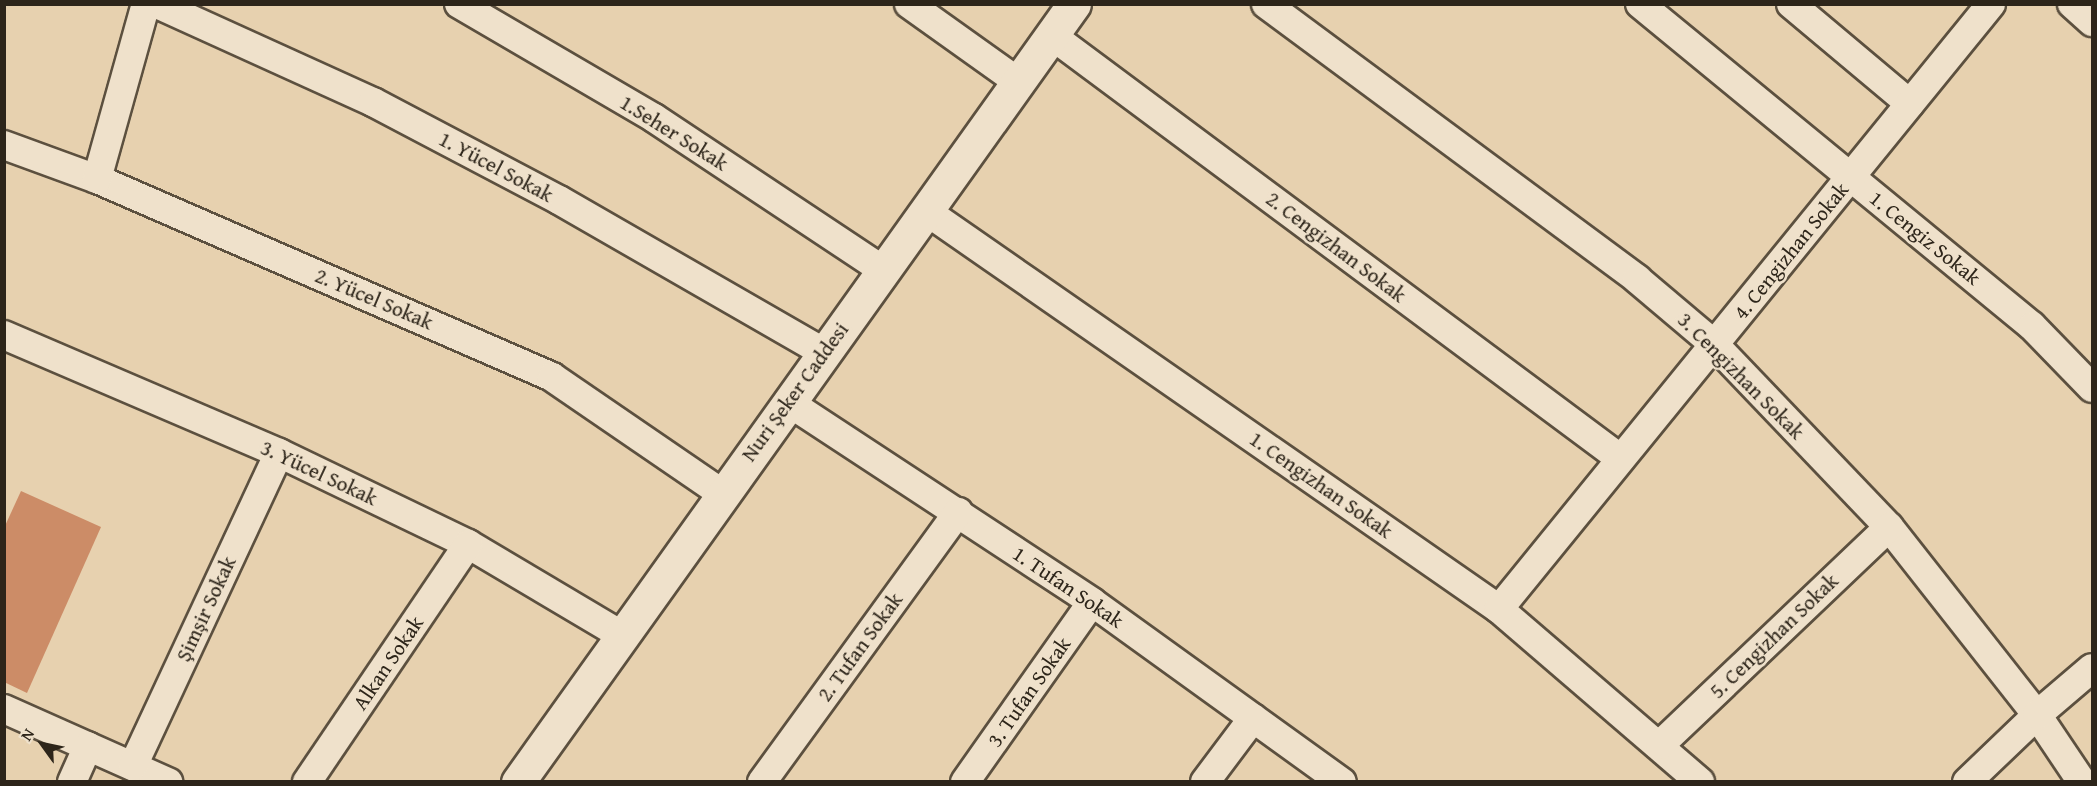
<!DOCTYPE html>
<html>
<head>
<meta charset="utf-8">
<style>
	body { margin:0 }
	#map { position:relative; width:2097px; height:786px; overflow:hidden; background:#e7d1af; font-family:"Gentium Book Plus",serif }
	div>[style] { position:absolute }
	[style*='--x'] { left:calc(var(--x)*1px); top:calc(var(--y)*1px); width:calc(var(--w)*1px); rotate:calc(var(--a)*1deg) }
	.building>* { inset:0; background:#cc8c67 }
	.roads { filter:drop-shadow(2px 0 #5c503f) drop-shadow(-2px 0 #5c503f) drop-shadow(0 2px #5c503f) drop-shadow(0 -2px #5c503f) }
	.minor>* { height:28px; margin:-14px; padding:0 14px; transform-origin:14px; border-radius:14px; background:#efe1cb }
	.tertiary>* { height:33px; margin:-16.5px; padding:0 16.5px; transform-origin:16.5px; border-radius:16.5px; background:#efe1cb }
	span { translate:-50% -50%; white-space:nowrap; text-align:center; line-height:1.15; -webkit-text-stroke:5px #efe1cb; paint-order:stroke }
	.street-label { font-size:21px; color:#2d251a }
	.frame { position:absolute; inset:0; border:6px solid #2d251a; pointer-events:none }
	.north { position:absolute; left:12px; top:714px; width:60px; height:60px; -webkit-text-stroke:4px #efe1cb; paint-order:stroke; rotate:303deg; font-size:16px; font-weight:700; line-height:24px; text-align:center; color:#2d251a }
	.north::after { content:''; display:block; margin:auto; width:21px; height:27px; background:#2d251a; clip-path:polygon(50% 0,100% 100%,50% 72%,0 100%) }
</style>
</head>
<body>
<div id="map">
	<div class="building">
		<div style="clip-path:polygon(21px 491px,101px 527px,27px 693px,4px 682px,4px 528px)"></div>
	</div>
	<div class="roads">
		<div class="minor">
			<div style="--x:157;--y:4;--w:237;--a:24.4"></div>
			<div style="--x:373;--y:102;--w:210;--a:27.8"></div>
			<div style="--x:559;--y:200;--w:305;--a:29.9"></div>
			<div style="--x:459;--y:4;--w:226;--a:30.3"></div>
			<div style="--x:654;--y:118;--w:275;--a:33.6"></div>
			<div style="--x:909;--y:4;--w:133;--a:35.5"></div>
			<div style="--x:1266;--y:4;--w:462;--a:36.5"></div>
			<div style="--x:1637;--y:279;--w:101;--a:40.2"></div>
			<div style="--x:1714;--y:344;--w:253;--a:46.3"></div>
			<div style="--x:1889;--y:527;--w:239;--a:51.8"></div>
			<div style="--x:2037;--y:715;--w:81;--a:56.1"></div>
			<div style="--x:1640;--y:4;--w:507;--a:39.4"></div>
			<div style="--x:2032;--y:326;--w:86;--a:45.9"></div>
			<div style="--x:1791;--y:4;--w:155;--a:40"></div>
			<div style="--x:2072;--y:4;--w:27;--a:42"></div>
			<div style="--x:1051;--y:35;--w:710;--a:36.64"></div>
			<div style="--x:4;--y:145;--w:99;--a:20.1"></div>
			<div style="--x:97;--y:179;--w:496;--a:23.5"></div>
			<div style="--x:552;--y:377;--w:207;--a:34.4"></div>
			<div style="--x:97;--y:179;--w:182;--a:-74.4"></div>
			<div style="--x:926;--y:211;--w:698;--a:34.78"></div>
			<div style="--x:1499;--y:609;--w:265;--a:40.7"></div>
			<div style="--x:4;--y:335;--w:299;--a:23.2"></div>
			<div style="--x:279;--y:453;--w:210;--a:25.7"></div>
			<div style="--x:468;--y:544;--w:178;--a:30.7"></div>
			<div style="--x:788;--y:402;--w:364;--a:33.3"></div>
			<div style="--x:1092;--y:602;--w:308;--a:35.8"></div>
			<div style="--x:1499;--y:609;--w:780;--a:-50.88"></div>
			<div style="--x:4;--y:709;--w:180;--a:24"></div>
			<div style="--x:1660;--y:745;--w:316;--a:-43.6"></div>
			<div style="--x:133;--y:766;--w:345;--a:-65"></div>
			<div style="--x:72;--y:782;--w:39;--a:-66"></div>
			<div style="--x:307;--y:782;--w:287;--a:-55.9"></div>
			<div style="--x:762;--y:782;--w:334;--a:-54"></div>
			<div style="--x:965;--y:782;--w:220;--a:-54.8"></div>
			<div style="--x:1205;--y:782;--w:80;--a:-53.1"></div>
			<div style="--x:1967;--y:782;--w:97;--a:-43.7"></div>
			<div style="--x:2037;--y:715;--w:72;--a:-40.5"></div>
		</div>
		<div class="tertiary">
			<div style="--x:518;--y:782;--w:956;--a:-54.45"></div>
		</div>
	</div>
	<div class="street-label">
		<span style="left:674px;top:133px;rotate:32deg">1.Seher Sokak</span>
		<span style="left:496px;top:167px;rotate:28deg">1. Yücel Sokak</span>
		<span style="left:1925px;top:238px;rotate:39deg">1. Cengiz Sokak</span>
		<span style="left:1336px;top:247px;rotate:37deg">2. Cengizhan Sokak</span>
		<span style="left:1791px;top:251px;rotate:-51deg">4. Cengizhan Sokak</span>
		<span style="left:374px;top:299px;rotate:23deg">2. Yücel Sokak</span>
		<span style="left:1741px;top:376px;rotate:45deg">3. Cengizhan Sokak</span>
		<span style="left:795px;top:392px;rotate:-54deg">Nuri Şeker Caddesi</span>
		<span style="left:319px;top:473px;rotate:25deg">3. Yücel Sokak</span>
		<span style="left:1321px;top:485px;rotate:35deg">1. Cengizhan Sokak</span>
		<span style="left:1068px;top:587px;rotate:34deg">1. Tufan Sokak</span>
		<span style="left:206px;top:609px;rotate:-65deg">Şimşir Sokak</span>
		<span style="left:1774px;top:636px;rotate:-44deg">5. Cengizhan Sokak</span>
		<span style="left:860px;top:647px;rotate:-54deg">2. Tufan Sokak</span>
		<span style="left:388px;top:663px;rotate:-56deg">Alkan Sokak</span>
		<span style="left:1029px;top:692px;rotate:-55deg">3. Tufan Sokak</span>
	</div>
	<div class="frame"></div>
	<div class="north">N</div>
</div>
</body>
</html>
